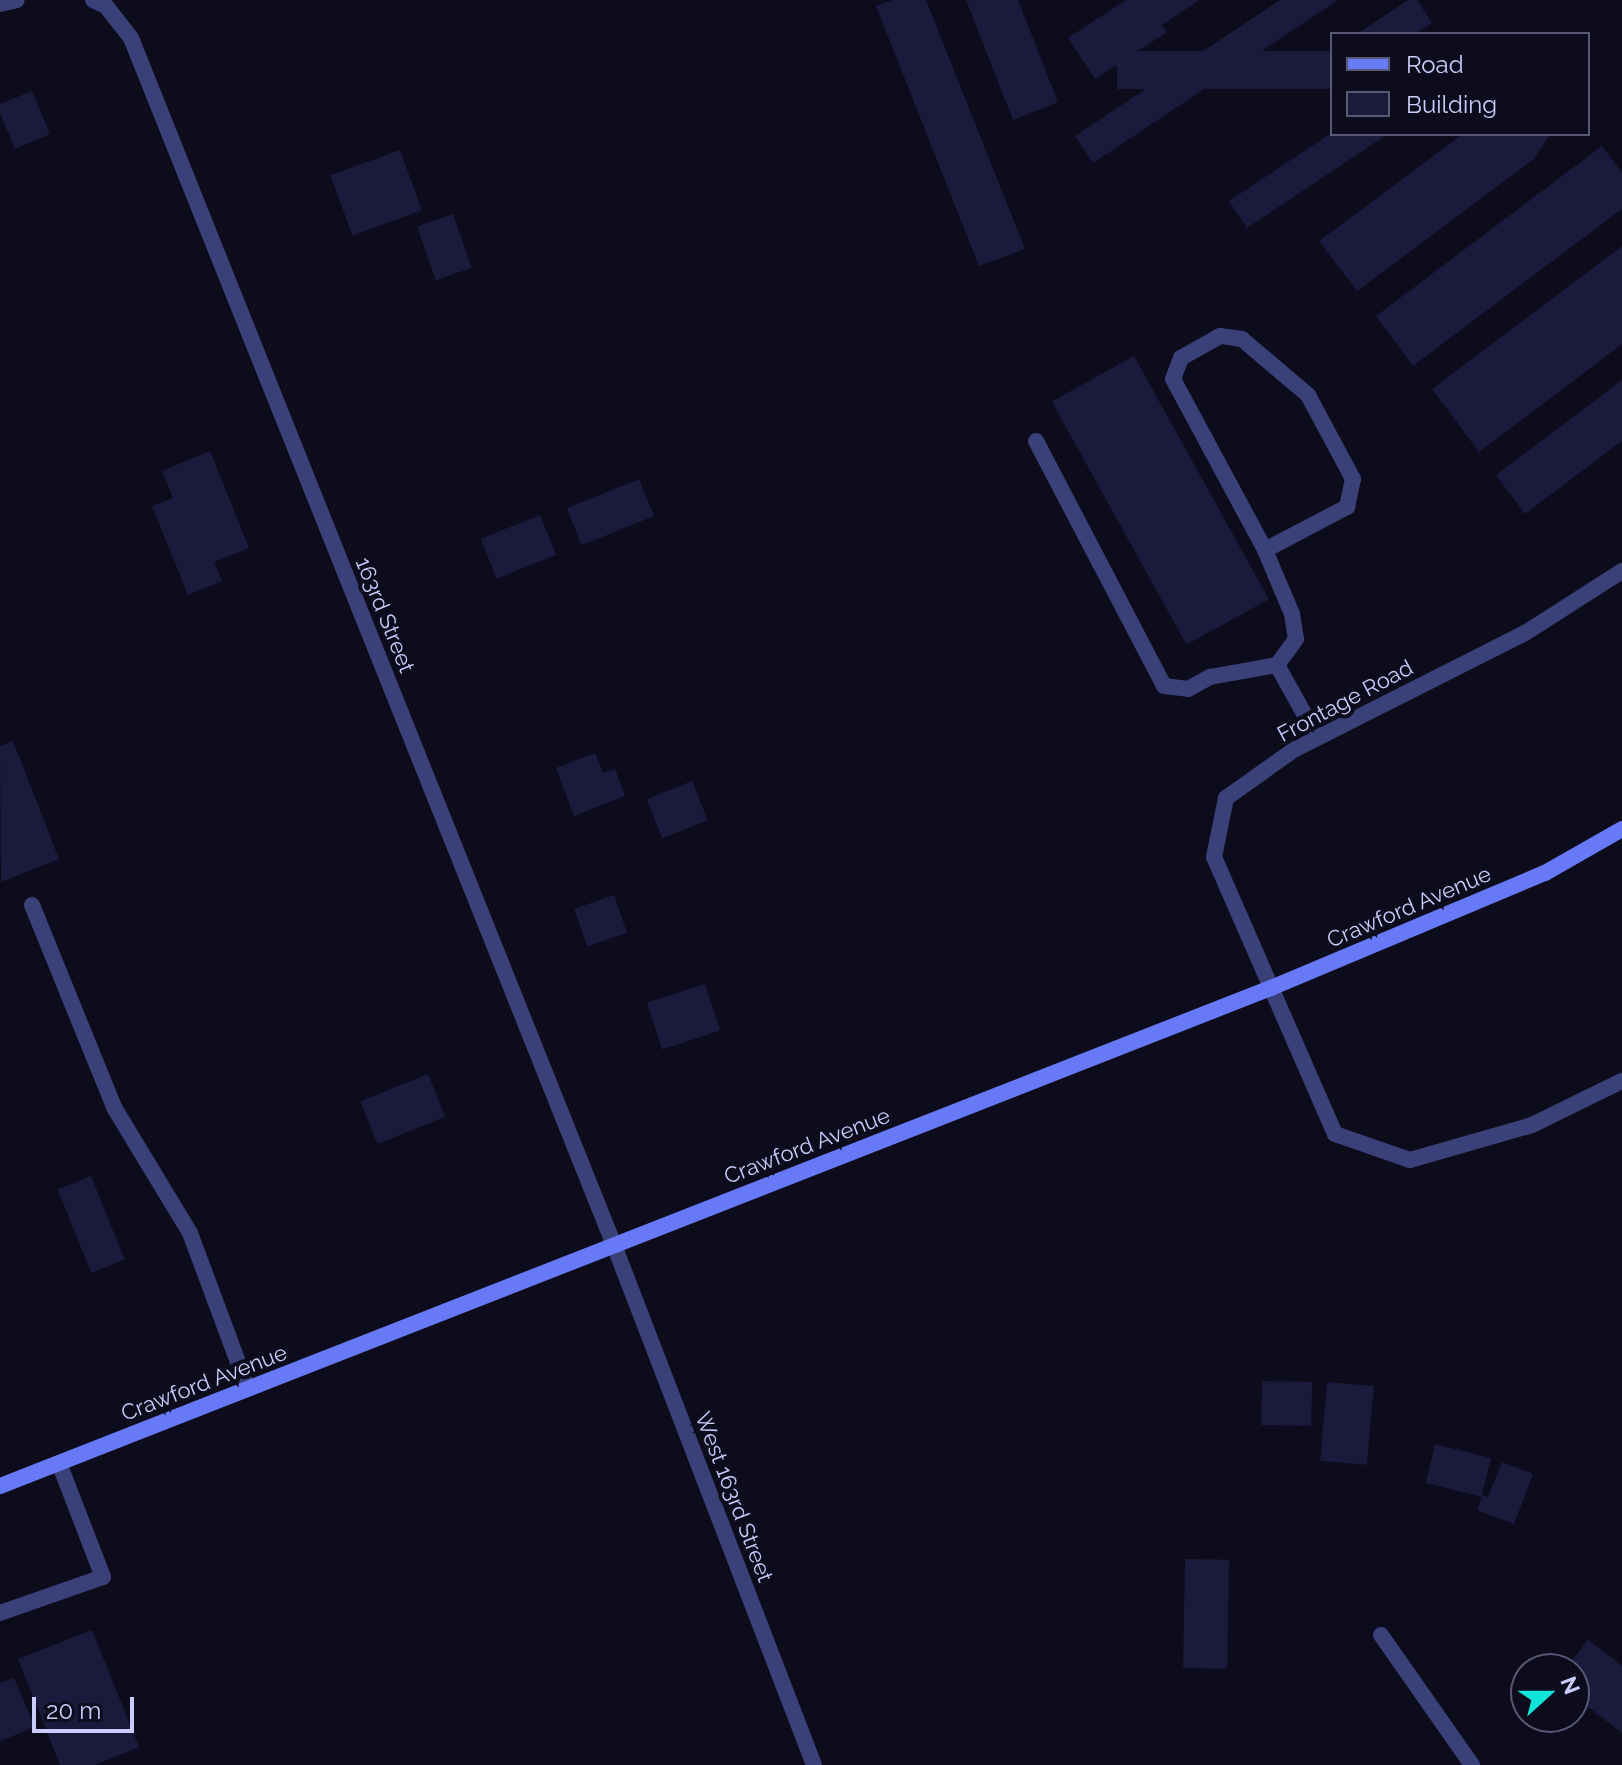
<!DOCTYPE html>
<html>
<head>
<meta charset="utf-8">
<style>
	body { margin:0 }
	#map { position:relative; width:1622px; height:1765px; overflow:hidden; background:#0d0c1c; font-family:Raleway,sans-serif }
	div>[style] { position:absolute }
	[style*='--x'] { left:calc(var(--x)*1px); top:calc(var(--y)*1px); width:calc(var(--w)*1px); rotate:calc(var(--a)*1deg) }
	.building>* { inset:0; background:#1b1a3c; transform-origin:0 0 }
	.service>* { height:16px; margin:-8px; padding:0 8px; transform-origin:8px; border-radius:8px; background:#3a4178 }
	.minor>* { height:16px; margin:-8px; padding:0 8px; transform-origin:8px; border-radius:8px; background:#3a4178 }
	.secondary>* { height:16px; margin:-8px; padding:0 8px; transform-origin:8px; border-radius:8px; background:#6779f6 }
	span { translate:-50% -50%; white-space:nowrap; text-align:center; line-height:1.15; -webkit-text-stroke:8px #0d0c1c; paint-order:stroke }
	.street-label { font-size:22px; color:#caccfc }
	.legend { position:absolute; left:1330px; top:32px; width:260px; height:104px; box-sizing:border-box; background:#0d0c1c; border:2px solid #595976; margin:0; padding:10px 14px; list-style:none; font-size:24px; color:#caccfc }
	.legend li { display:flex; align-items:center; gap:16px; height:40px }
	.legend b { width:40px; border:2px solid #595976 }
	.north { position:absolute; left:1510px; top:1653px; width:80px; height:80px; box-sizing:border-box; background:#0d0c1c; border:2px solid #595976; border-radius:50%; rotate:69deg; font-size:22px; font-weight:700; line-height:32px; text-align:center; color:#caccfc }
	.north::after { content:''; display:block; margin:auto; width:28px; height:36px; background:#0de5da; clip-path:polygon(50% 0,100% 100%,50% 72%,0 100%) }
	.scale { position:absolute; left:32px; top:1697px; width:102px; height:36px; box-sizing:border-box; border:4px solid #caccfc; border-top:0; padding-left:10px; font-size:24px; line-height:28px; white-space:nowrap; color:#caccfc; -webkit-text-stroke:6px #0d0c1c; paint-order:stroke }
</style>
</head>
<body>
<div id="map">
	<div class="building">
		<div style="clip-path:polygon(893px 0,926px 0,1025px 249px,979px 266px,876px 6px)"></div>
		<div style="clip-path:polygon(966px 0,1018px 0,1058px 102px,1013px 120px)"></div>
		<div style="clip-path:polygon(1126px 0,1199px 0,1162px 25px,1167px 32px,1095px 79px,1068px 38px)"></div>
		<div style="clip-path:polygon(1280px 0,1338px 0,1093px 163px,1075px 136px)"></div>
		<div style="clip-path:polygon(1408px 0,1417px 0,1432px 23px,1415px 34px,1357px 34px)"></div>
		<div style="left:1332px;top:51px;width:38px;height:215px;rotate:90deg"></div>
		<div style="clip-path:polygon(32px 91px,50px 134px,15px 149px,0 113px,0 104px)"></div>
		<div style="clip-path:polygon(1330px 134px,1388px 134px,1247px 228px,1229px 201px)"></div>
		<div style="clip-path:polygon(1463px 134px,1550px 134px,1534px 159px,1357px 291px,1319px 241px)"></div>
		<div style="clip-path:polygon(1602px 146px,1622px 173px,1622px 209px,1413px 366px,1376px 316px)"></div>
		<div style="left:400px;top:150px;width:64px;height:74px;rotate:70deg"></div>
		<div style="left:453px;top:214px;width:57px;height:38px;rotate:71deg"></div>
		<div style="clip-path:polygon(1622px 246px,1622px 344px,1479px 452px,1432px 389px)"></div>
		<div style="left:1134px;top:356px;width:278px;height:94px;rotate:61deg"></div>
		<div style="clip-path:polygon(1622px 380px,1622px 441px,1525px 514px,1496px 475px)"></div>
		<div style="clip-path:polygon(210px 451px,249px 548px,214px 562px,222px 581px,188px 595px,152px 506px,173px 498px,162px 471px)"></div>
		<div style="left:639px;top:479px;width:40px;height:78px;rotate:68deg"></div>
		<div style="left:540px;top:515px;width:43px;height:64px;rotate:68deg"></div>
		<div style="clip-path:polygon(13px 741px,59px 859px,1px 882px,0 746px)"></div>
		<div style="clip-path:polygon(595px 753px,603px 773px,615px 769px,625px 796px,574px 816px,556px 768px)"></div>
		<div style="left:692px;top:781px;width:42px;height:49px;rotate:68deg"></div>
		<div style="left:614px;top:895px;width:40px;height:42px;rotate:71deg"></div>
		<div style="left:705px;top:984px;width:49px;height:61px;rotate:72deg"></div>
		<div style="left:428px;top:1074px;width:46px;height:73px;rotate:68deg"></div>
		<div style="left:91px;top:1176px;width:90px;height:36px;rotate:68deg"></div>
		<div style="left:1262px;top:1381px;width:50px;height:44px;rotate:1deg"></div>
		<div style="left:1327px;top:1382px;width:47px;height:79px;rotate:5deg"></div>
		<div style="clip-path:polygon(1435px 1444px,1491px 1458px,1482px 1495px,1488px 1497px,1502px 1462px,1533px 1474px,1514px 1524px,1477px 1510px,1482px 1497px,1426px 1483px)"></div>
		<div style="left:1185px;top:1559px;width:44px;height:109px;rotate:1deg"></div>
		<div style="clip-path:polygon(92px 1630px,139px 1747px,95px 1765px,60px 1765px,18px 1659px)"></div>
		<div style="clip-path:polygon(1588px 1640px,1622px 1666px,1622px 1733px,1574px 1696px,1574px 1669px,1565px 1669px)"></div>
		<div style="clip-path:polygon(14px 1678px,35px 1727px,0 1741px,0 1683px)"></div>
	</div>
	<div class="service">
		<div style="--x:1036;--y:441;--w:276;--a:62.4"></div>
		<div style="--x:1164;--y:686;--w:24;--a:7"></div>
		<div style="--x:1188;--y:689;--w:25;--a:-29"></div>
		<div style="--x:1210;--y:677;--w:68;--a:-10.2"></div>
		<div style="--x:1265;--y:550;--w:93;--a:-27.7"></div>
		<div style="--x:1347;--y:507;--w:29;--a:-78"></div>
		<div style="--x:1353;--y:479;--w:95;--a:-118.2"></div>
		<div style="--x:1308;--y:395;--w:87;--a:-139.7"></div>
		<div style="--x:1242;--y:339;--w:22;--a:-172"></div>
		<div style="--x:1220;--y:336;--w:45;--a:150.6"></div>
		<div style="--x:1181;--y:358;--w:22;--a:111"></div>
		<div style="--x:1173;--y:379;--w:194;--a:61.7"></div>
		<div style="--x:1265;--y:550;--w:69;--a:67.1"></div>
		<div style="--x:1292;--y:614;--w:25;--a:81"></div>
		<div style="--x:1296;--y:639;--w:32;--a:126"></div>
		<div style="--x:1277;--y:665;--w:82;--a:60.9"></div>
		<div style="--x:32;--y:905;--w:220;--a:67.9"></div>
		<div style="--x:115;--y:1109;--w:145;--a:58.8"></div>
		<div style="--x:190;--y:1233;--w:166;--a:69.6"></div>
		<div style="--x:0;--y:1613;--w:109;--a:-19.3"></div>
		<div style="--x:103;--y:1577;--w:122;--a:-111.1"></div>
	</div>
	<div class="minor">
		<div style="--x:93;--y:0;--w:14;--a:25"></div>
		<div style="--x:106;--y:6;--w:41;--a:52"></div>
		<div style="--x:131;--y:38;--w:1300;--a:68.19"></div>
		<div style="--x:614;--y:1245;--w:557;--a:68.96"></div>
		<div style="--x:0;--y:4;--w:17;--a:-13"></div>
		<div style="--x:1622;--y:571;--w:115;--a:147.4"></div>
		<div style="--x:1525;--y:633;--w:258;--a:153.2"></div>
		<div style="--x:1295;--y:749;--w:85;--a:144.6"></div>
		<div style="--x:1226;--y:798;--w:60;--a:101.5"></div>
		<div style="--x:1214;--y:857;--w:302;--a:66.4"></div>
		<div style="--x:1335;--y:1134;--w:79;--a:19.1"></div>
		<div style="--x:1410;--y:1160;--w:127;--a:-16"></div>
		<div style="--x:1532;--y:1125;--w:100;--a:-26.1"></div>
		<div style="--x:1381;--y:1635;--w:159;--a:55"></div>
	</div>
	<div class="secondary">
		<div style="--x:0;--y:1486;--w:1365;--a:-21.4"></div>
		<div style="--x:1271;--y:988;--w:297;--a:-22.8"></div>
		<div style="--x:1545;--y:873;--w:89;--a:-29.7"></div>
	</div>
	<div class="street-label">
		<span style="left:385px;top:615px;rotate:68deg">163rd Street</span>
		<span style="left:1345px;top:701px;rotate:-28deg">Frontage Road</span>
		<span style="left:1409px;top:907px;rotate:-23deg">Crawford Avenue</span>
		<span style="left:807px;top:1146px;rotate:-21deg">Crawford Avenue</span>
		<span style="left:204px;top:1383px;rotate:-21deg">Crawford Avenue</span>
		<span style="left:734px;top:1497px;rotate:69deg">West 163rd Street</span>
	</div>
	<ul class="legend">
	<li><b style="height:10px;background:#6779f6"></b>Road</li>
	<li><b style="height:22px;background:#1b1a3c"></b>Building</li>
	</ul>
	<div class="north">N</div>
	<div class="scale">20 m</div>
</div>
</body>
</html>
